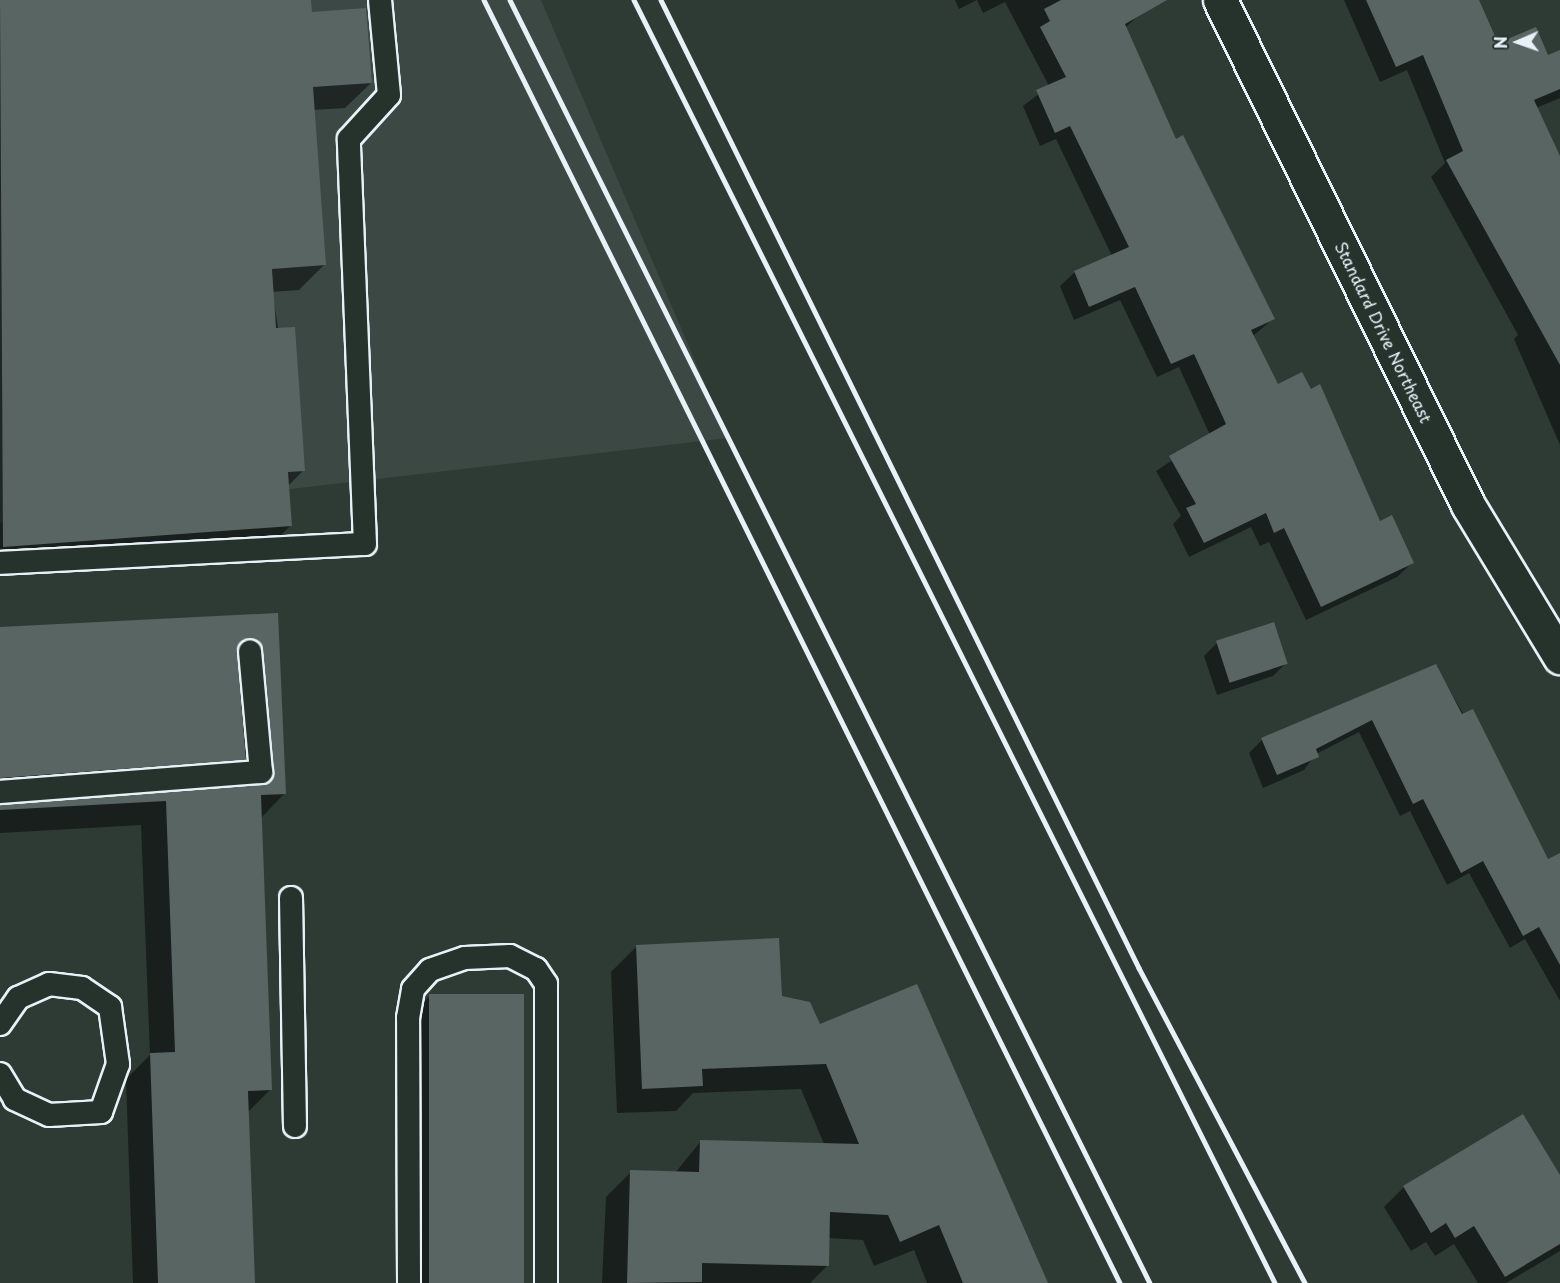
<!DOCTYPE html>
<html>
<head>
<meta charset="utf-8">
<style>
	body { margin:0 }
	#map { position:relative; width:1560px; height:1283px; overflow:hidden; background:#2e3b35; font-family:"Playpen Sans",sans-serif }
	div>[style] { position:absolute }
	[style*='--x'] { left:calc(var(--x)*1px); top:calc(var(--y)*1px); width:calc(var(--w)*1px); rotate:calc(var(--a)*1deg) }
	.built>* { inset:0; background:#3b4843 }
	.shadow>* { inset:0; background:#0007 }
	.building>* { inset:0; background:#596563; transform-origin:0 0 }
	.roads { filter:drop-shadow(2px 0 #e8f1f8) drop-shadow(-2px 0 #e8f1f8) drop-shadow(0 2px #e8f1f8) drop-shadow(0 -2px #e8f1f8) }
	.service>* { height:22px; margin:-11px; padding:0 11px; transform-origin:11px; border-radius:11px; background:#26332d }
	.minor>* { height:33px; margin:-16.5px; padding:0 16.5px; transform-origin:16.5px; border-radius:16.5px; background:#26332d }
	.rail>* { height:4.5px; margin:-2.25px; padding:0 2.25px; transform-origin:2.25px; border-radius:2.25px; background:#e8f1f8 }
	span { translate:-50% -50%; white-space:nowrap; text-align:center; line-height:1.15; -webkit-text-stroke:4.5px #26332d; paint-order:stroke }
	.street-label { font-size:16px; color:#e8f1f8 }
	.north { position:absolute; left:1488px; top:12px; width:60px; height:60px; -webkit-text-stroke:4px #26332d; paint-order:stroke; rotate:268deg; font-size:16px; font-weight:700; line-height:24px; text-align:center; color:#e8f1f8 }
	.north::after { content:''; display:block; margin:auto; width:21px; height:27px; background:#e8f1f8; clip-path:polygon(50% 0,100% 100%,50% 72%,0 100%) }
</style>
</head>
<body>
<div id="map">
	<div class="built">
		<div style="clip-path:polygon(0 0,541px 0,728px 438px,0 523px)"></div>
	</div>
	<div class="shadow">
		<div style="clip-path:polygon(0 0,309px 0,310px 13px,371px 83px,345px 108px,313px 110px,325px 264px,299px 290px,272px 292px,303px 471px,287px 487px,290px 526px,265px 551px,0 570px)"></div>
		<div style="clip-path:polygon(955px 0,1132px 0,1140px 14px,1125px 28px,1175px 141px,1273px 319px,1253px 336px,1277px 386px,1412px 563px,1397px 577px,1306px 620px,1269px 542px,1260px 546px,1251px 527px,1189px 557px,1173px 524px,1181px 516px,1156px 471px,1210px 435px,1179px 367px,1157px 377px,1120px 300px,1074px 320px,1060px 286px,1075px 272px,1112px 256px,1056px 139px,1040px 146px,1023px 106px,1049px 86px,1005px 2px,983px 13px,977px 0,959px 9px)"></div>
		<div style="clip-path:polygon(1344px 0,1477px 0,1497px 45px,1547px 57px,1560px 52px,1560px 98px,1536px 108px,1560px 202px,1560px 445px,1514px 339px,1518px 335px,1431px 177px,1445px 163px,1407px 70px,1380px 82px)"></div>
		<div style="clip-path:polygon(277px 614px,285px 793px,261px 818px,271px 1089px,247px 1113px,253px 1283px,133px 1283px,126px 1079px,150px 1055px,141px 825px,0 833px,0 807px,249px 786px,246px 758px,219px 784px,0 801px,0 628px)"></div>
		<div style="clip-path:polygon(1217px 643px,1286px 663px,1273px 676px,1217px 695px,1204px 656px)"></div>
		<div style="clip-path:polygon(1436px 666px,1547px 861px,1560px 854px,1560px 1001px,1525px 939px,1510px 948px,1469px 873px,1447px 885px,1410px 811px,1400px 816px,1359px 732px,1316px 754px,1304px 770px,1263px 788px,1249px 753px,1262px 740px)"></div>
		<div style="clip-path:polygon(637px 946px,780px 997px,819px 1026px,1046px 1283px,927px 1283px,914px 1250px,874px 1266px,863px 1240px,828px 1238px,827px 1266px,810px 1283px,602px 1283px,606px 1197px,631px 1172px,675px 1173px,701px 1141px,824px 1144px,801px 1089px,693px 1093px,676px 1111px,617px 1113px,611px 972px)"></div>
		<div style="clip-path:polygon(430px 996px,521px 1283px,403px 1283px,405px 1021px)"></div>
		<div style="clip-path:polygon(1560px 1178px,1560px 1251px,1506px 1283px,1478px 1283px,1454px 1244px,1435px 1256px,1426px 1242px,1411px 1251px,1384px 1207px,1404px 1187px)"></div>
	</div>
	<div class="building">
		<div style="clip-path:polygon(0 0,311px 0,312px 12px,366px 8px,372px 83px,313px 87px,326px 265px,272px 269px,276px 328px,295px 327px,305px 471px,288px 472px,292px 526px,3px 547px)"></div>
		<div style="clip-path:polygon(1061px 0,1167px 0,1125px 24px,1176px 139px,1183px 135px,1275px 319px,1251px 330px,1278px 384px,1302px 372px,1311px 389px,1320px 384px,1380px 521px,1392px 515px,1414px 563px,1321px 607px,1284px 528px,1274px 533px,1266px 513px,1204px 543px,1186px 508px,1196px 504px,1169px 456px,1226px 424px,1194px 354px,1171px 364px,1135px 287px,1089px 307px,1074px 271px,1129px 247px,1070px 126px,1055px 133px,1036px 90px,1066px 77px,1040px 27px,1050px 21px,1044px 9px)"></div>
		<div style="clip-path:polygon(1366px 0,1479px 0,1498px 43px,1536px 27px,1548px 55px,1560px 50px,1560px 89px,1534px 100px,1560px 156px,1560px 365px,1446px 160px,1463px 151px,1423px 55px,1396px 67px)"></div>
		<div style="clip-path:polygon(278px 613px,286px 794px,261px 795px,272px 1090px,248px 1091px,255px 1283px,158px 1283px,150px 1053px,175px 1052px,166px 801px,0 810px,0 805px,268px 783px,274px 771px,263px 649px,248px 638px,237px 652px,246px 760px,0 778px,0 627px)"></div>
		<div style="left:1274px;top:622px;width:44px;height:61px;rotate:72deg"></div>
		<div style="clip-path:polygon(1436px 664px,1462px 714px,1473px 709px,1548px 859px,1560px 853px,1560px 965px,1539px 927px,1523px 936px,1483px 861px,1461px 873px,1423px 799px,1413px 804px,1372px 720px,1316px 749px,1319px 757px,1277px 775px,1261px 738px)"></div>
		<div style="clip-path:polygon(779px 938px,782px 996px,810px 1002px,820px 1024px,917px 984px,1048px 1283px,963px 1283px,939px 1225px,900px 1242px,888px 1215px,830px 1212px,829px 1266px,702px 1263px,702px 1282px,627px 1283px,630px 1170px,699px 1172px,700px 1140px,859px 1144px,826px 1064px,702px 1069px,703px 1086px,642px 1089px,636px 945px)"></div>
		<div style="left:429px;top:994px;width:95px;height:289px"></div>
		<div style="clip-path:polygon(1523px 1114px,1560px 1175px,1560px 1244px,1505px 1277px,1474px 1226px,1455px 1238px,1446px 1223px,1431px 1233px,1403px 1186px)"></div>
	</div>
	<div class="roads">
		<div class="service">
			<div style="--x:0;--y:563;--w:365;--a:-3"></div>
			<div style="--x:365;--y:544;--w:405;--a:-92.3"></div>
			<div style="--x:349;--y:139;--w:59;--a:-47.7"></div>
			<div style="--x:389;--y:95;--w:95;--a:-95.4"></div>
			<div style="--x:0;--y:792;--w:262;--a:-4.4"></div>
			<div style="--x:261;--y:772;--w:121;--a:-95.2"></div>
			<div style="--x:291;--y:898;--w:228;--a:89"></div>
			<div style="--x:0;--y:1024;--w:32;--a:-55"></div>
			<div style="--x:18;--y:998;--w:34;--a:-24"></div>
			<div style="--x:49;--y:984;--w:33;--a:7"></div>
			<div style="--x:82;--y:988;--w:34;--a:34"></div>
			<div style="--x:110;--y:1007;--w:58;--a:82"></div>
			<div style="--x:118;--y:1064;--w:51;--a:109.5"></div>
			<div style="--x:101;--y:1112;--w:52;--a:176.7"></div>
			<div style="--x:49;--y:1115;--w:38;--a:-155"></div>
			<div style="--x:15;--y:1099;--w:29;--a:-121"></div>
			<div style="--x:409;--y:1283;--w:265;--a:-90.2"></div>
			<div style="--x:408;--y:1018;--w:29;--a:-80"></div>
			<div style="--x:413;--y:989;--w:25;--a:-48"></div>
			<div style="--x:430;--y:970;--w:37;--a:-19"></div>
			<div style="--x:465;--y:958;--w:45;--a:-2.5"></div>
			<div style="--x:510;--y:956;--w:29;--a:27"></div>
			<div style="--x:536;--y:969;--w:18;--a:56"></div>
			<div style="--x:546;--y:984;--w:299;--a:90"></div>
		</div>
		<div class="minor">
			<div style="--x:1220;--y:0;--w:563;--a:63.84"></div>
			<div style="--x:1468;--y:505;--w:178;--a:58.8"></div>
		</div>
	</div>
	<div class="rail">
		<div style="--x:484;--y:0;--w:1432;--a:63.63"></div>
		<div style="--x:510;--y:0;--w:1434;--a:63.49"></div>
		<div style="--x:634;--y:0;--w:1434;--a:63.45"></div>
		<div style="--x:661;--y:0;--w:1080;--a:63.72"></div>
		<div style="--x:1139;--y:968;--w:356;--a:62.2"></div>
	</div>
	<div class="street-label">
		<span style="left:1384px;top:332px;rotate:64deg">Standard Drive Northeast</span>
	</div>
	<div class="north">N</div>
</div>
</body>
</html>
